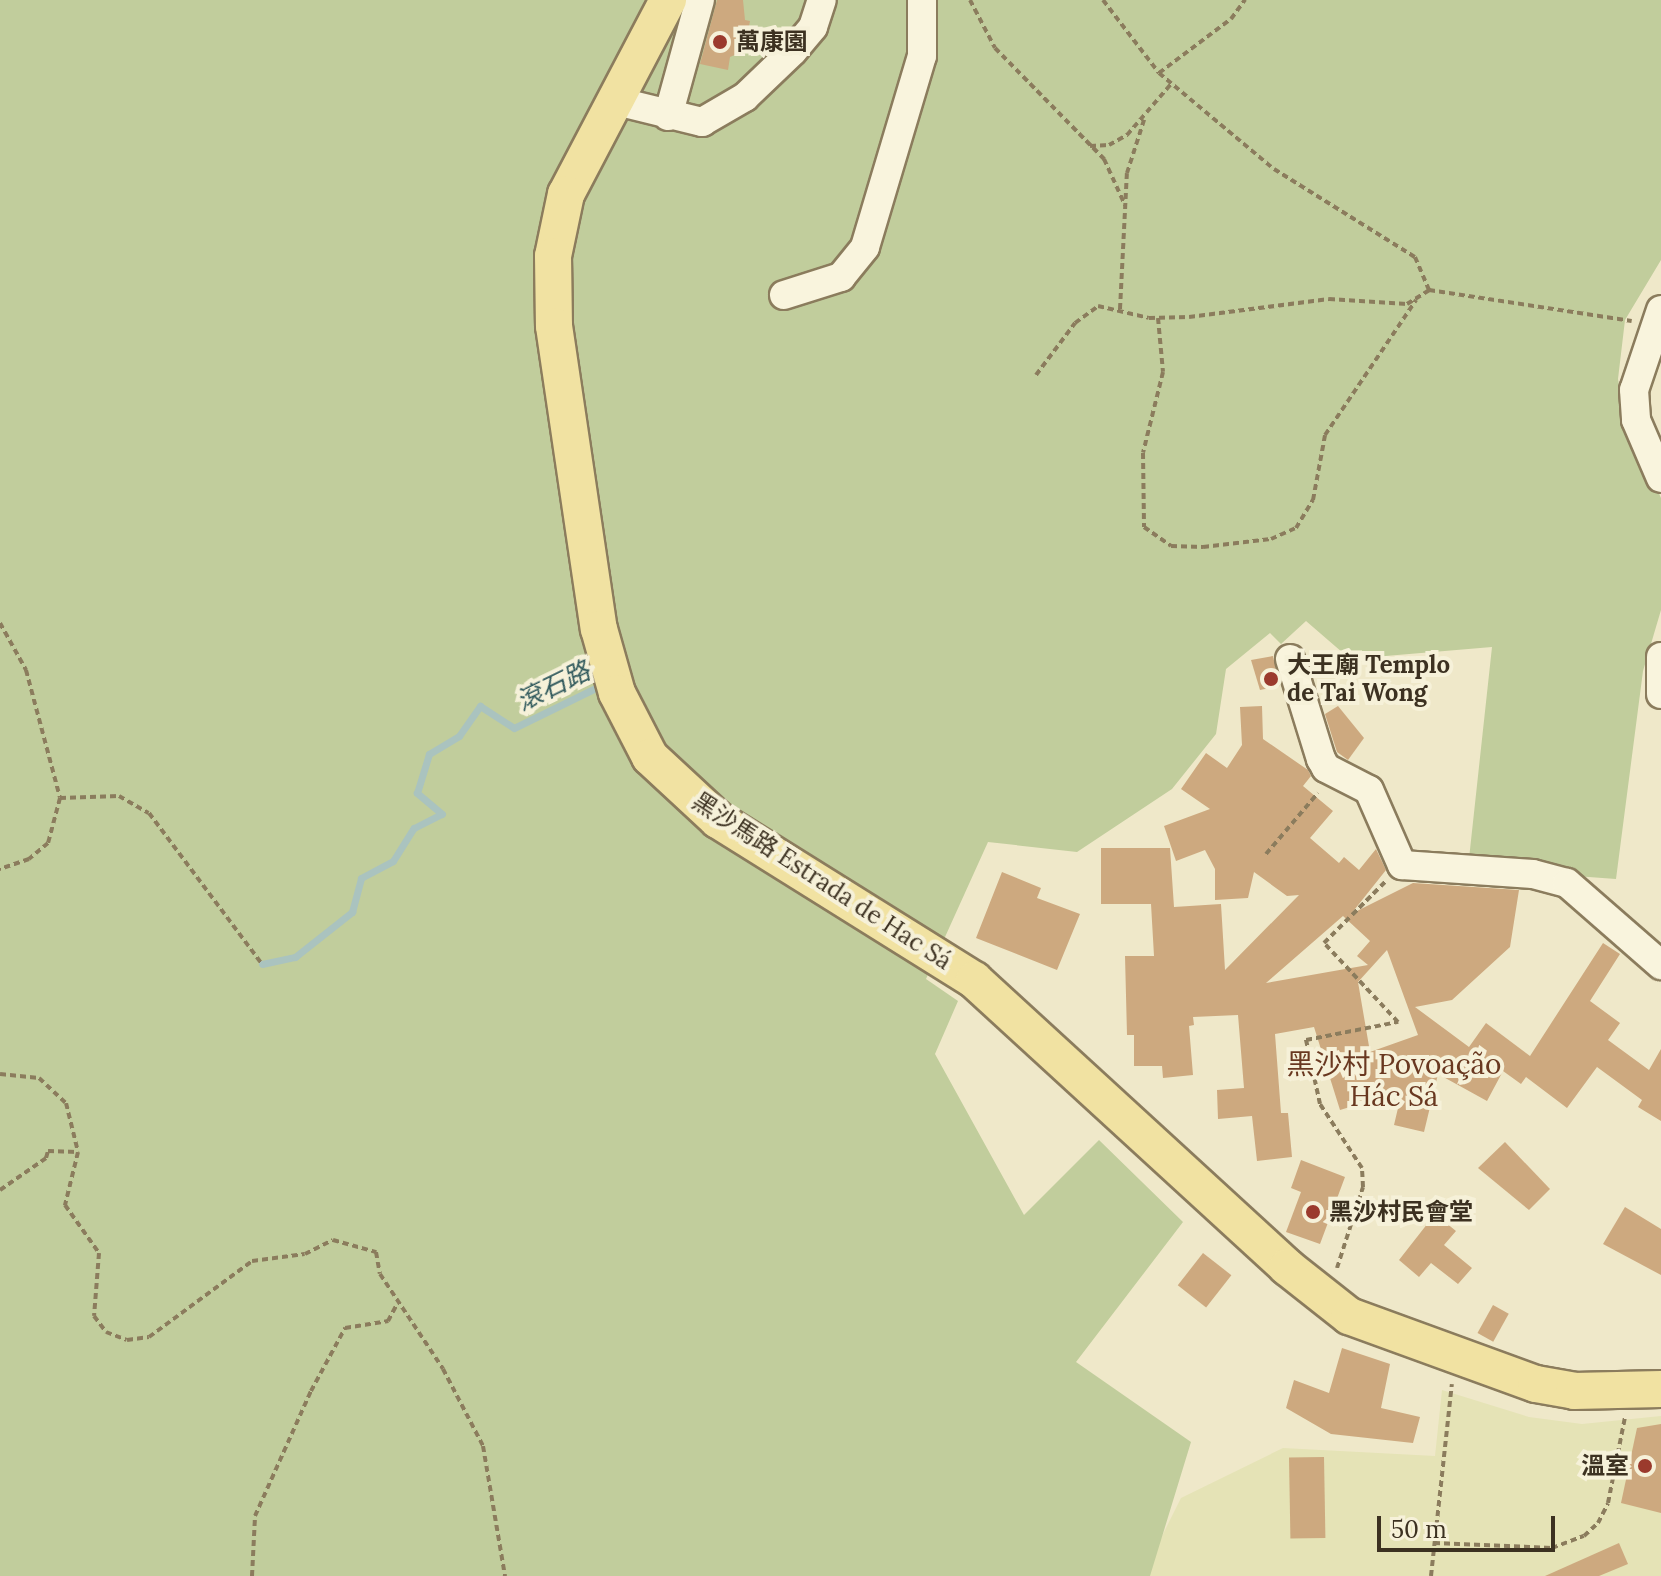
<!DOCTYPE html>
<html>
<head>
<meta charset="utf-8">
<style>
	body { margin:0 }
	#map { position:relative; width:1661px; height:1576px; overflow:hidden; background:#efe8c9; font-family:Lora,"Noto Sans SC",serif }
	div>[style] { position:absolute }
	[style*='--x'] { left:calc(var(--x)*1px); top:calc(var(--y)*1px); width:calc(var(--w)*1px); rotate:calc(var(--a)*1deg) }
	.farmland>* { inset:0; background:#e5e3b6 }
	.green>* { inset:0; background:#c1cd9c }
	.stream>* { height:7px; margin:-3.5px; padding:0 3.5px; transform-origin:3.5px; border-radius:3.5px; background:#aac3bf }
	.building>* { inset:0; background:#cda97f; transform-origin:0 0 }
	.path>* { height:4px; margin-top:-2px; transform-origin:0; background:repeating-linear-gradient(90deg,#8b7c5d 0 6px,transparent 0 10px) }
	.roads { filter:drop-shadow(2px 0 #8b7c5d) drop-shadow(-2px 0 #8b7c5d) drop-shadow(0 2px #8b7c5d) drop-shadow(0 -2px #8b7c5d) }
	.minor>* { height:28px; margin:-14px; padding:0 14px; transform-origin:14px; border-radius:14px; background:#f9f4dd }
	.major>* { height:36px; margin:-18px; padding:0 18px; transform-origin:18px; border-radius:18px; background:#f1e2a2 }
	.dots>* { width:22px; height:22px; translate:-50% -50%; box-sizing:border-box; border:4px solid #f6f1d9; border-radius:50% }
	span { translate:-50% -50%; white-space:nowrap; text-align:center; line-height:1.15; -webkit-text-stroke:8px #f6f1d9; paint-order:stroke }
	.poi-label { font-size:24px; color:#3c3121; font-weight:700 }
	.left { translate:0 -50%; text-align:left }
	.right { translate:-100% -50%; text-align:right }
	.street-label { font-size:24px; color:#3c3121 }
	.water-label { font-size:26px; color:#30595c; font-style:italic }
	.quarter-label { font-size:28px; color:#693820 }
	.scale { position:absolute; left:1377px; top:1516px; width:178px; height:36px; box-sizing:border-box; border:4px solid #3c3121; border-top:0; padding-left:10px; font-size:24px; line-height:28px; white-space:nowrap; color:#3c3121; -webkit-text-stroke:6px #f6f1d9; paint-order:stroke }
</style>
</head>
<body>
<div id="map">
	<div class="farmland">
		<div style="clip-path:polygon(1442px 1390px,1529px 1417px,1582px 1424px,1661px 1416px,1661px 1576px,1142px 1576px,1181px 1498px,1283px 1448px,1435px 1456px)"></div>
	</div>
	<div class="green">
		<div style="clip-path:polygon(0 0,1661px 0,1661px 260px,1625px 320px,1618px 379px,1625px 418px,1661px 498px,1661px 610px,1643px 671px,1616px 879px,1468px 868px,1492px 647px,1350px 659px,1306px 621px,1281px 644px,1270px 633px,1226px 669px,1216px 734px,1172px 789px,1077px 852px,988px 842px,926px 979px,958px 1001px,935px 1054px,1024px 1215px,1099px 1140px,1183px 1222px,1076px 1362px,1191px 1442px,1150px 1576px,0 1576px)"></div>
	</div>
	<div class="stream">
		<div style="--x:262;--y:964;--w:34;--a:-12"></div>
		<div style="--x:295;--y:957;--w:73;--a:-38.3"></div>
		<div style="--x:352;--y:912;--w:35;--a:-75"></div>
		<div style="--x:361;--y:878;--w:36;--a:-28"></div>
		<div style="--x:393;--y:861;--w:39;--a:-58"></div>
		<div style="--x:414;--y:828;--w:31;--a:-27"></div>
		<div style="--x:442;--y:814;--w:33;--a:-140"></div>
		<div style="--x:417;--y:793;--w:41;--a:-72.9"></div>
		<div style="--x:429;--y:754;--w:35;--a:-31"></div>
		<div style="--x:459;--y:736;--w:37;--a:-55"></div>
		<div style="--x:480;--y:706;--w:40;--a:32.9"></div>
		<div style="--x:514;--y:728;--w:100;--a:-26.1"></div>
	</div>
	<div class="building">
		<div style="clip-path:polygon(717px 0,743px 0,745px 20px,750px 21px,744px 51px,730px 57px,728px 70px,700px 64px)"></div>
		<div style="clip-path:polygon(1273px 656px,1280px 686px,1260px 690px,1251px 660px)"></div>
		<div style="clip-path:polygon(evenodd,1262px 706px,1263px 739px,1308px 770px,1311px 776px,1303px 786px,1333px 811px,1310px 838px,1339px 863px,1344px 857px,1359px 870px,1376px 849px,1386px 870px,1351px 914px,1413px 883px,1519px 890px,1510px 947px,1452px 1000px,1415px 1007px,1469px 1047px,1486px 1023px,1530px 1056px,1603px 943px,1620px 954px,1590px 1001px,1620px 1023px,1608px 1040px,1649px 1070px,1661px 1049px,1661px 1121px,1638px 1107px,1642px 1100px,1597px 1067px,1567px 1108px,1526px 1077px,1521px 1084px,1503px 1071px,1487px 1101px,1438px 1074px,1424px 1132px,1394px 1125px,1402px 1091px,1340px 1110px,1314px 1027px,1275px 1034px,1281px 1113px,1288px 1113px,1292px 1157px,1257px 1161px,1252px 1116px,1218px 1119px,1217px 1090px,1244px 1088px,1238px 1015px,1193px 1017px,1194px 1025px,1189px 1026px,1193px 1075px,1163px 1078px,1162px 1066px,1134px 1066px,1134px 1035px,1127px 1035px,1125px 956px,1154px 956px,1151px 904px,1101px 904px,1101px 848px,1170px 848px,1174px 907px,1221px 904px,1225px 970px,1299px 895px,1287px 896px,1254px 872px,1248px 898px,1215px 900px,1215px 869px,1205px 850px,1176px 861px,1164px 826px,1210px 809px,1181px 789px,1206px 753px,1227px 768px,1242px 745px,1240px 707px,1262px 706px,1343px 916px,1370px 941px,1357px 956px,1368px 965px,1266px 983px,1343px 916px,1262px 706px,1387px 950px,1418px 1035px,1370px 1052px,1358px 982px,1387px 950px)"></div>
		<div style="clip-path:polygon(1338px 706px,1364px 738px,1348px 760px,1337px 752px,1325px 714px)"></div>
		<div style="clip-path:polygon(1002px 872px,1041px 888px,1037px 898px,1080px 914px,1057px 970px,976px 938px)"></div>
		<div style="clip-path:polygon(1505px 1142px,1550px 1189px,1529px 1210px,1478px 1168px)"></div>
		<div style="clip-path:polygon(1301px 1160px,1345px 1177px,1320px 1244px,1286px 1232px,1301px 1192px,1291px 1188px)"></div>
		<div style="clip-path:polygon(1625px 1207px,1661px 1229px,1661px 1275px,1603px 1244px)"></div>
		<div style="clip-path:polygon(1435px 1214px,1456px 1231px,1444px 1245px,1472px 1268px,1458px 1284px,1431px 1263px,1419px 1277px,1399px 1260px)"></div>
		<div style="left:1203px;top:1253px;width:36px;height:41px;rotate:38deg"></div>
		<div style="left:1493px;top:1305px;width:18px;height:32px;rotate:29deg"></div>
		<div style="clip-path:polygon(1342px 1348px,1390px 1364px,1381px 1408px,1420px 1417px,1413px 1443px,1331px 1434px,1286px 1408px,1294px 1380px,1329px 1393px)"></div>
		<div style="clip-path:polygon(1661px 1424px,1661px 1513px,1621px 1503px,1637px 1428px)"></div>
		<div style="left:1324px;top:1457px;width:81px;height:35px;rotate:89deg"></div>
		<div style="clip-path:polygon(1619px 1543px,1628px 1564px,1599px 1576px,1545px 1576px)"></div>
	</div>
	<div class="path">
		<div style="--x:970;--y:0;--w:54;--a:62.5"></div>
		<div style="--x:995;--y:48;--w:156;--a:45.5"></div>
		<div style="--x:1104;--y:159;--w:51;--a:65.5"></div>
		<div style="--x:1103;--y:0;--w:92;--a:52.5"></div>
		<div style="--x:1159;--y:73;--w:150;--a:39.9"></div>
		<div style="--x:1274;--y:169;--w:166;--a:32"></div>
		<div style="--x:1415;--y:257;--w:36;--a:67"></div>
		<div style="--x:1159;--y:73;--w:90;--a:-36.9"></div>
		<div style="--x:1231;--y:19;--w:24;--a:-54"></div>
		<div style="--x:1090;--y:146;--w:19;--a:-3"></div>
		<div style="--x:1109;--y:145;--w:21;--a:-29"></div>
		<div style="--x:1127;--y:135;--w:67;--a:-49.2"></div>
		<div style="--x:1429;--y:290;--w:205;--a:8.7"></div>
		<div style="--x:1120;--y:309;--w:136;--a:-87.1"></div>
		<div style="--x:1127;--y:173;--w:56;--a:-72.2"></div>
		<div style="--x:1158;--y:318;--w:54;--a:84.7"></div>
		<div style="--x:1163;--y:372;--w:83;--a:103.9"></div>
		<div style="--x:1143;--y:453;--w:74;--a:89.2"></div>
		<div style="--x:1144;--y:527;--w:33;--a:35"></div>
		<div style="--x:1171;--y:546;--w:32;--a:2"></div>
		<div style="--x:1203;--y:547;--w:68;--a:-6.7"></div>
		<div style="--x:1271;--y:539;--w:27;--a:-24"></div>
		<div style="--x:1296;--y:528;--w:33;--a:-59"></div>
		<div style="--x:1313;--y:500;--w:66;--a:-79.5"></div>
		<div style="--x:1325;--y:435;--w:163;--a:-56"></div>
		<div style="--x:1036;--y:375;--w:65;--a:-53.1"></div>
		<div style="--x:1075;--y:323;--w:29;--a:-36"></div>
		<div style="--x:1098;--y:306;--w:52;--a:13.2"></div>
		<div style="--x:1149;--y:318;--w:40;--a:-1.4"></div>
		<div style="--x:1189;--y:317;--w:141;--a:-7.3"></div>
		<div style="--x:1329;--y:299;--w:78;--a:3.7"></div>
		<div style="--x:1407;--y:304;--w:26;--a:-32"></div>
		<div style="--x:0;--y:623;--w:54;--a:61"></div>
		<div style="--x:26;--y:670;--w:132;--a:75.1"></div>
		<div style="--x:60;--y:798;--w:47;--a:104.9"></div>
		<div style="--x:48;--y:843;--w:25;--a:140"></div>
		<div style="--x:29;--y:859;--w:31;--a:161"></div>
		<div style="--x:60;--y:798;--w:59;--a:-1.9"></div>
		<div style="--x:119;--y:796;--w:34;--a:30"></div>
		<div style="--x:149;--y:813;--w:189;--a:53.2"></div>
		<div style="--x:1266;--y:854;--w:80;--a:-49.6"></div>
		<div style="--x:0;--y:1074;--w:39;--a:6"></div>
		<div style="--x:39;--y:1078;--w:37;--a:43"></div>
		<div style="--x:66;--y:1103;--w:50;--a:76.2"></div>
		<div style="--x:78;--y:1152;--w:55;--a:103.8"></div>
		<div style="--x:65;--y:1205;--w:59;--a:54.7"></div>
		<div style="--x:99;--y:1253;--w:63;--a:94.5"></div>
		<div style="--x:94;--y:1316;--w:20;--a:53"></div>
		<div style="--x:106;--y:1332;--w:22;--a:21"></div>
		<div style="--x:127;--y:1340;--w:22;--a:-8"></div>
		<div style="--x:149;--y:1337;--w:128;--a:-36.4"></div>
		<div style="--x:252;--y:1261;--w:53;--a:-7.5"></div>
		<div style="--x:305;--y:1254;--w:31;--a:-27"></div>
		<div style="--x:333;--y:1240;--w:45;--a:15.6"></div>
		<div style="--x:376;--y:1252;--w:22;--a:80"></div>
		<div style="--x:380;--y:1274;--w:114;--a:56.4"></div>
		<div style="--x:443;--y:1369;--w:87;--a:62.5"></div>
		<div style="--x:483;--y:1446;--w:132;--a:80.4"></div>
		<div style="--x:0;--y:1190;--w:56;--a:-34.8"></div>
		<div style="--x:46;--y:1158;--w:7;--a:-74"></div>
		<div style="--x:48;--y:1151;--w:30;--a:2"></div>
		<div style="--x:1337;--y:1268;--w:85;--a:-72.2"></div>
		<div style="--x:1363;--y:1187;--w:19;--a:-93"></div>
		<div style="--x:1362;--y:1168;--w:77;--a:-123.3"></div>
		<div style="--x:1320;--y:1104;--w:66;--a:-102.3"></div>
		<div style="--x:1306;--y:1040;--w:94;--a:-11.1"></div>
		<div style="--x:1398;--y:1022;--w:108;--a:-133.1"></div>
		<div style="--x:1324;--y:943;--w:88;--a:-45"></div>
		<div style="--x:1434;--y:1543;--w:118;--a:2.4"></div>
		<div style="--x:1552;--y:1548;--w:34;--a:-21"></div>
		<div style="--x:1584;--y:1536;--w:19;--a:-43"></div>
		<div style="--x:1598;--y:1523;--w:22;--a:-63"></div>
		<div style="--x:1608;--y:1503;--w:88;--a:-78.8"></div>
		<div style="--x:252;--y:1576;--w:60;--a:-87.1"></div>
		<div style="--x:255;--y:1516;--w:137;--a:-65.9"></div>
		<div style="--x:311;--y:1391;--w:72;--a:-61.6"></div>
		<div style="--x:345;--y:1328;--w:44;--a:-9.2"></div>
		<div style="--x:388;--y:1321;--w:19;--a:-62"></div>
		<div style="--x:1431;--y:1576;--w:193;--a:-83.8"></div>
	</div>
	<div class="roads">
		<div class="minor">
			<div style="--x:616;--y:101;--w:89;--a:13.7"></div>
			<div style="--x:702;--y:122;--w:50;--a:-30.2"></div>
			<div style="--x:745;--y:97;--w:66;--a:-43.8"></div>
			<div style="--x:793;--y:51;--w:31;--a:-50"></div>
			<div style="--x:813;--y:27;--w:28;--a:-72"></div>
			<div style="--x:668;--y:116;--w:120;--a:-74.6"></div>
			<div style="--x:784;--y:295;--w:60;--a:-17.5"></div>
			<div style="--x:841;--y:277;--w:38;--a:-51"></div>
			<div style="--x:865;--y:247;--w:199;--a:-73.4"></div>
			<div style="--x:922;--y:56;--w:56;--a:-90"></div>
			<div style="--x:1661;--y:310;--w:84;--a:108.6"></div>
			<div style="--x:1634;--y:390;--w:30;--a:86"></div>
			<div style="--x:1636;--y:420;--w:63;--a:66.7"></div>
			<div style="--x:1661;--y:657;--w:37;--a:90"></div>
			<div style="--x:1290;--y:659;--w:105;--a:72.8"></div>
			<div style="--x:1321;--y:759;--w:10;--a:61"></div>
			<div style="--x:1326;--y:768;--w:48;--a:27.1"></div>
			<div style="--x:1369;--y:790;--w:82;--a:66.3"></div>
			<div style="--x:1402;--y:865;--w:131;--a:3.9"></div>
			<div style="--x:1533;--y:874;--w:35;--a:15"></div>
			<div style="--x:1567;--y:883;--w:125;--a:41.1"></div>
		</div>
		<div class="major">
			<div style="--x:668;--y:0;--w:219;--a:117.7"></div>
			<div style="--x:566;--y:194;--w:63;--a:101.8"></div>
			<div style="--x:553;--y:256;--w:70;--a:89.2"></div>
			<div style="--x:554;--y:326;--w:306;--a:81.6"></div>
			<div style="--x:599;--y:629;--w:66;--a:74.3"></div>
			<div style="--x:617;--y:693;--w:72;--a:62.7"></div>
			<div style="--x:650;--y:757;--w:93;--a:42.8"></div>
			<div style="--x:718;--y:820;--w:302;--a:32"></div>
			<div style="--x:974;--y:980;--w:425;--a:42.5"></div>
			<div style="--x:1287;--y:1267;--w:79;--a:38.3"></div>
			<div style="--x:1349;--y:1316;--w:199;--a:20"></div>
			<div style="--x:1536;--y:1384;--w:39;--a:10"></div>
			<div style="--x:1574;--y:1391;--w:87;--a:-1.3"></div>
		</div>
	</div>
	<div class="dots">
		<div style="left:720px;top:42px;background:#9b3a2d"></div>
		<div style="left:1271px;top:679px;background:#9b3a2d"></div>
		<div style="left:1313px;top:1212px;background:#9b3a2d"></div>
		<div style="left:1645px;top:1466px;background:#9b3a2d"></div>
	</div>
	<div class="poi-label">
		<span class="left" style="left:736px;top:42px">萬康園</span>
		<span class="left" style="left:1287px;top:679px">大王廟 Templo<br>de Tai Wong</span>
		<span class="left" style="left:1329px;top:1212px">黑沙村民會堂</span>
		<span class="right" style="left:1629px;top:1466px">溫室</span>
	</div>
	<div class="street-label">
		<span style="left:822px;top:881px;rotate:33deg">黑沙馬路 Estrada de Hac Sá</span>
	</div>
	<div class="water-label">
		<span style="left:553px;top:686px;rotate:-26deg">滾石路</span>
	</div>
	<div class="quarter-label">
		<span style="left:1394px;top:1080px">黑沙村 Povoação<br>Hác Sá</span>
	</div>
	<div class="scale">50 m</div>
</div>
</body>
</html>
